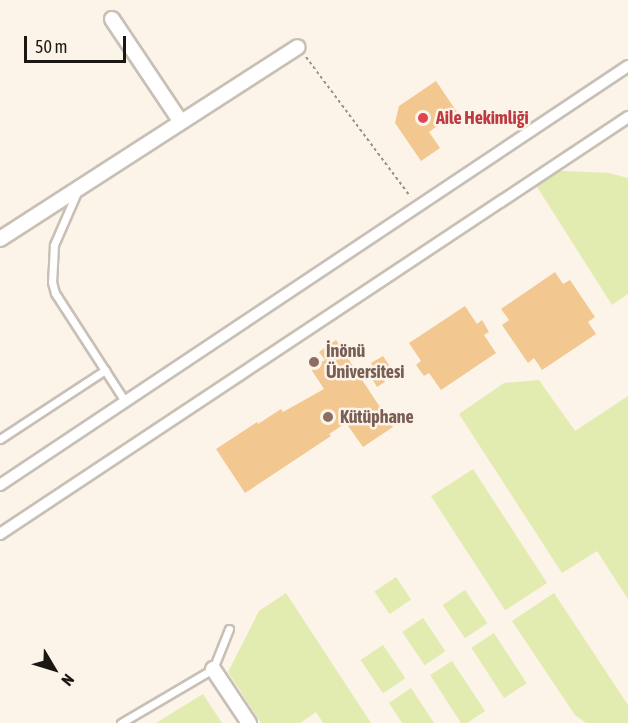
<!DOCTYPE html>
<html>
<head>
<meta charset="utf-8">
<style>
	body { margin:0 }
	#map { position:relative; width:628px; height:723px; overflow:hidden; background:#fcf4e9; font-family:"Asap Condensed",sans-serif }
	div>[style] { position:absolute }
	[style*='--x'] { left:calc(var(--x)*1px); top:calc(var(--y)*1px); width:calc(var(--w)*1px); rotate:calc(var(--a)*1deg) }
	.green>* { inset:0; background:#e2ebb0; transform-origin:0 0 }
	.building>* { inset:0; background:#f3c890 }
	.path>* { height:2px; margin-top:-1px; transform-origin:0; background:repeating-linear-gradient(90deg,#979189 0 3px,transparent 0 6px) }
	.roads { filter:drop-shadow(2px 0 #c8c0b6) drop-shadow(-2px 0 #c8c0b6) drop-shadow(0 2px #c8c0b6) drop-shadow(0 -2px #c8c0b6) }
	.service>* { height:7px; margin:-3.5px; padding:0 3.5px; transform-origin:3.5px; border-radius:3.5px; background:#fff }
	.pedestrian>* { height:10px; margin:-5px; padding:0 5px; transform-origin:5px; border-radius:5px; background:#fff }
	.minor>* { height:14px; margin:-7px; padding:0 7px; transform-origin:7px; border-radius:7px; background:#fff }
	.dots>* { width:16px; height:16px; translate:-50% -50%; box-sizing:border-box; border:3px solid #fcf4e9; border-radius:50% }
	span { translate:-50% -50%; white-space:nowrap; text-align:center; line-height:1.15; -webkit-text-stroke:5px #fcf4e9; paint-order:stroke }
	.health-label { font-size:18px; color:#be3a42; font-weight:700 }
	.left { translate:0 -50%; text-align:left }
	.education-label { font-size:18px; color:#785e54; font-weight:700 }
	.north { position:absolute; left:24px; top:639px; width:60px; height:60px; -webkit-text-stroke:4px #fcf4e9; paint-order:stroke; rotate:128deg; font-size:16px; font-weight:700; line-height:24px; text-align:center; color:#1b1814 }
	.north::after { content:''; display:block; margin:auto; width:21px; height:27px; background:#1b1814; clip-path:polygon(50% 0,100% 100%,50% 72%,0 100%) }
	.scale { position:absolute; left:24px; top:36px; width:102px; height:27px; box-sizing:border-box; border:3px solid #1b1814; border-top:0; padding-left:8px; font-size:18px; line-height:21px; white-space:nowrap; color:#1b1814; -webkit-text-stroke:4px #fcf4e9; paint-order:stroke }
</style>
</head>
<body>
<div id="map">
	<div class="green">
		<div style="clip-path:polygon(545px 170px,609px 173px,628px 178px,628px 294px,612px 305px,532px 179px)"></div>
		<div style="clip-path:polygon(539px 380px,575px 431px,628px 396px,628px 599px,597px 551px,562px 573px,459px 414px,504px 383px)"></div>
		<div style="left:473px;top:469px;width:136px;height:50px;rotate:57deg"></div>
		<div style="left:396px;top:577px;width:27px;height:26px;rotate:56deg"></div>
		<div style="left:465px;top:590px;width:40px;height:27px;rotate:56deg"></div>
		<div style="clip-path:polygon(286px 593px,371px 723px,323px 723px,316px 712px,300px 723px,261px 723px,228px 672px,259px 611px)"></div>
		<div style="clip-path:polygon(554px 593px,628px 705px,628px 723px,586px 723px,575px 715px,512px 621px)"></div>
		<div style="left:423px;top:618px;width:40px;height:25px;rotate:56deg"></div>
		<div style="left:494px;top:633px;width:60px;height:27px;rotate:57deg"></div>
		<div style="left:383px;top:645px;width:40px;height:27px;rotate:56deg"></div>
		<div style="clip-path:polygon(452px 661px,485px 711px,467px 723px,461px 723px,430px 675px)"></div>
		<div style="clip-path:polygon(411px 688px,434px 723px,402px 723px,389px 703px)"></div>
		<div style="clip-path:polygon(203px 694px,222px 723px,156px 723px)"></div>
	</div>
	<div class="building">
		<div style="clip-path:polygon(436px 81px,457px 112px,429px 132px,440px 148px,421px 161px,395px 123px,399px 106px)"></div>
		<div style="clip-path:polygon(555px 272px,563px 284px,570px 280px,595px 317px,588px 322px,596px 334px,542px 370px,534px 358px,528px 363px,502px 325px,509px 320px,501px 309px)"></div>
		<div style="clip-path:polygon(465px 306px,477px 324px,482px 320px,489px 332px,484px 335px,496px 353px,441px 390px,429px 373px,424px 376px,416px 365px,421px 361px,409px 343px)"></div>
		<div style="clip-path:polygon(336px 340px,393px 427px,363px 447px,346px 423px,329px 434px,331px 436px,245px 493px,216px 449px,257px 422px,258px 424px,281px 409px,283px 412px,324px 389px,311px 369px,325px 360px,319px 352px)"></div>
		<div style="clip-path:polygon(383px 356px,393px 371px,382px 378px,385px 382px,377px 387px,368px 372px,374px 368px,371px 363px)"></div>
	</div>
	<div class="path">
		<div style="--x:306;--y:57;--w:174;--a:53.2"></div>
	</div>
	<div class="roads">
		<div class="service">
			<div style="--x:77;--y:192;--w:58;--a:113.5"></div>
			<div style="--x:54;--y:245;--w:37;--a:93"></div>
			<div style="--x:52;--y:282;--w:11;--a:75"></div>
			<div style="--x:55;--y:293;--w:129;--a:57.1"></div>
			<div style="--x:0;--y:439;--w:126;--a:-33.3"></div>
			<div style="--x:121;--y:723;--w:107;--a:-30.4"></div>
			<div style="--x:213;--y:669;--w:43;--a:-68.2"></div>
		</div>
		<div class="pedestrian">
			<div style="--x:0;--y:485;--w:755;--a:-33.71"></div>
			<div style="--x:0;--y:534;--w:754;--a:-33.58"></div>
		</div>
		<div class="minor">
			<div style="--x:112;--y:19;--w:124;--a:56.2"></div>
			<div style="--x:0;--y:239;--w:354;--a:-32.8"></div>
			<div style="--x:213;--y:669;--w:65;--a:56.3"></div>
		</div>
	</div>
	<div class="dots">
		<div style="left:423px;top:118px;background:#e0444e"></div>
		<div style="left:314px;top:362px;background:#8d6e63"></div>
		<div style="left:328px;top:417px;background:#8d6e63"></div>
	</div>
	<div class="health-label">
		<span class="left" style="left:436px;top:118px">Aile Hekimliği</span>
	</div>
	<div class="education-label">
		<span class="left" style="left:326px;top:362px">İnönü<br>Üniversitesi</span>
		<span class="left" style="left:340px;top:417px">Kütüphane</span>
	</div>
	<div class="north">N</div>
	<div class="scale">50 m</div>
</div>
</body>
</html>
